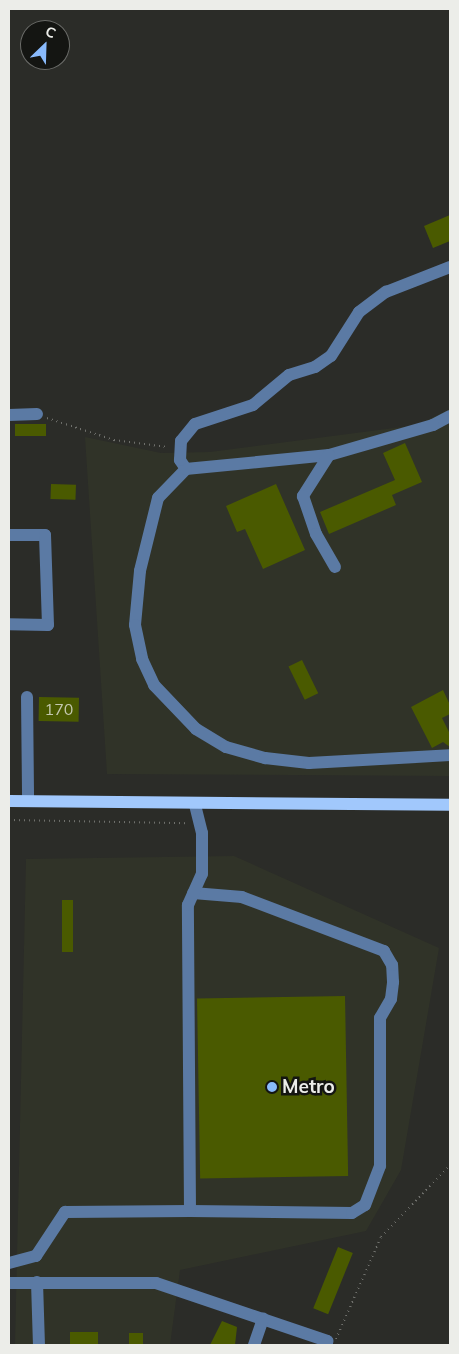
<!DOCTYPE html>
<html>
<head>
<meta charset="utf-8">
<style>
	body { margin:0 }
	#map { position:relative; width:459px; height:1354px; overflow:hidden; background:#2b2c28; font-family:Mulish,sans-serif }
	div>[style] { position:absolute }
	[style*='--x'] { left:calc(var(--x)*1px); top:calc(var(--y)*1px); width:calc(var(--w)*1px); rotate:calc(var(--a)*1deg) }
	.built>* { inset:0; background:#303328 }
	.building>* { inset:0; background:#4a5a00; transform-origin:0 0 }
	.path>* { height:2px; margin-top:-1px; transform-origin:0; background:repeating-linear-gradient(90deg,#6f706c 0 1px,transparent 0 5px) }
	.minor>* { height:12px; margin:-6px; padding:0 6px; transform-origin:6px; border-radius:6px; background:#5b7aa4 }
	.major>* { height:12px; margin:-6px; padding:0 6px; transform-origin:6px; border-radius:6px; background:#a1c8fc }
	.dots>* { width:14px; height:14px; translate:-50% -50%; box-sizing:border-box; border:2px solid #141512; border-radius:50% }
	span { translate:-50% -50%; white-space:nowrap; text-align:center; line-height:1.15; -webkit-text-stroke:5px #141512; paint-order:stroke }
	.number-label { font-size:16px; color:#c4c8af }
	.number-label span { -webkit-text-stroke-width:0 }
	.poi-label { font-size:19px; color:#ecede9; font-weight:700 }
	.left { translate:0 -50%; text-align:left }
	.frame { position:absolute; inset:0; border:10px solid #ecede9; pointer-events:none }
	.north { position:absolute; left:20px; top:20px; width:50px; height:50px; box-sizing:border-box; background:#141512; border:1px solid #6a6b68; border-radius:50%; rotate:24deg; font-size:14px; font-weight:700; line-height:20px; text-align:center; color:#ecede9 }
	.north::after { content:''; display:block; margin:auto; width:18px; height:22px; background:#89bafc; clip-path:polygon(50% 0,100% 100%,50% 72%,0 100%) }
</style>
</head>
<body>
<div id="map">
	<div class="built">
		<div style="clip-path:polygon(450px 409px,450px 776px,107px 774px,85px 437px,161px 453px,210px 452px,417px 425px)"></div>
		<div style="clip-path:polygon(234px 856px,439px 948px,401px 1170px,366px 1231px,180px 1270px,170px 1345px,15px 1345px,26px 859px)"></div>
	</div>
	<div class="building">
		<div style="clip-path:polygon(450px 215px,450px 241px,433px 248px,424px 226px)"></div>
		<div style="left:15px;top:424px;width:31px;height:12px"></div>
		<div style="clip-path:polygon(405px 443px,422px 482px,392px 495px,396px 505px,329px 534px,320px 512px,395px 480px,383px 453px)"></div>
		<div style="left:51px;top:484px;width:25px;height:15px;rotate:2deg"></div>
		<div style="clip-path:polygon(276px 484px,305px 550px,263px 569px,245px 529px,237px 532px,226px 506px)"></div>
		<div style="left:302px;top:660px;width:37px;height:15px;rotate:64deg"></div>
		<div style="clip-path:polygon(443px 690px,450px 705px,450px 714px,442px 718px,450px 734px,450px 747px,443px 742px,432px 748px,411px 707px)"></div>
		<div style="left:39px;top:697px;width:40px;height:24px;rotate:1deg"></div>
		<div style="left:62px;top:900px;width:11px;height:52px"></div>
		<div style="left:345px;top:996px;width:180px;height:148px;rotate:89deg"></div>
		<div style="left:338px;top:1247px;width:16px;height:66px;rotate:22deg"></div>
		<div style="clip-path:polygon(222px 1321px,237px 1327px,235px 1345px,210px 1345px)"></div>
		<div style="left:70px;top:1332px;width:28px;height:13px"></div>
		<div style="left:129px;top:1333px;width:14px;height:12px"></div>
	</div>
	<div class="path">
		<div style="--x:47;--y:418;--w:71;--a:18.2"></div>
		<div style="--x:114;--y:440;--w:54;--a:7.4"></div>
		<div style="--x:9;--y:820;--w:180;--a:1"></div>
		<div style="--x:336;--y:1339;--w:111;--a:-66.2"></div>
		<div style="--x:381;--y:1237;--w:100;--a:-46.2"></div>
	</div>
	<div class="minor">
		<div style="--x:9;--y:415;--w:28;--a:-2"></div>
		<div style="--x:450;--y:416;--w:19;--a:152"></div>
		<div style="--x:433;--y:425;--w:108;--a:163.9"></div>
		<div style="--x:329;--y:455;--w:144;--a:174.4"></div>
		<div style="--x:186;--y:469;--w:40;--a:134"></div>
		<div style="--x:158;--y:498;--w:75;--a:103.9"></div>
		<div style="--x:140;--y:571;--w:54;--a:95.3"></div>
		<div style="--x:135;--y:625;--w:35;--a:78"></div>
		<div style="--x:142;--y:659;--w:29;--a:65"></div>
		<div style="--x:154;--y:685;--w:61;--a:46.3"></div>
		<div style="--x:196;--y:729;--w:35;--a:31"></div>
		<div style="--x:226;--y:747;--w:41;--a:15.8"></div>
		<div style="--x:265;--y:758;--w:44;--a:6.5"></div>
		<div style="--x:309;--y:763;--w:141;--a:-3.2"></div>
		<div style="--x:329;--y:455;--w:49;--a:122.4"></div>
		<div style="--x:303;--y:496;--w:40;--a:71.1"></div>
		<div style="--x:316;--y:534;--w:38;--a:60"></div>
		<div style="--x:186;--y:469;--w:11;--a:-124"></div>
		<div style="--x:180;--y:460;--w:19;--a:-87"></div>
		<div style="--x:181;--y:441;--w:22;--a:-51"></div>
		<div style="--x:195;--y:424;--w:61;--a:-18.1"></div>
		<div style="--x:253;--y:405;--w:47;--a:-39.8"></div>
		<div style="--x:289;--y:375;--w:27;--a:-17"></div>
		<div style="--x:315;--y:367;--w:19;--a:-35"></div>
		<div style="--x:331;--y:356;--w:52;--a:-57.5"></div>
		<div style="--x:359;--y:312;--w:34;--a:-37"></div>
		<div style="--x:386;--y:292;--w:69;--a:-21.3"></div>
		<div style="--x:9;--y:535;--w:36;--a:0"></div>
		<div style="--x:45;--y:535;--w:90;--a:88.1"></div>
		<div style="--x:48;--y:625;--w:39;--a:-179"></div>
		<div style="--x:27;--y:697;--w:104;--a:89.4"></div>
		<div style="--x:190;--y:1211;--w:162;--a:0.7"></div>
		<div style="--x:352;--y:1213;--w:15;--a:-32"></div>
		<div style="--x:365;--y:1205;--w:42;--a:-69"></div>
		<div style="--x:380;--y:1166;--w:148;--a:-90"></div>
		<div style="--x:380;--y:1018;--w:22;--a:-60"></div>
		<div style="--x:391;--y:999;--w:17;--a:-83"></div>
		<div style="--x:393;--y:982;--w:17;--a:-93"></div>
		<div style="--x:392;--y:965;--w:16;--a:-120"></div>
		<div style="--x:384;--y:951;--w:152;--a:-159.2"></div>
		<div style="--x:242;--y:897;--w:49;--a:-175.3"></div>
		<div style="--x:9;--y:1263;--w:28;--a:-15"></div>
		<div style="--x:36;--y:1256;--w:53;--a:-56.6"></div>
		<div style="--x:65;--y:1212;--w:125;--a:-0.5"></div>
		<div style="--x:190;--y:1211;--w:306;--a:-90.4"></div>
		<div style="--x:188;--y:905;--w:34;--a:-66"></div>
		<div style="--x:202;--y:874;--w:41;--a:-90"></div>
		<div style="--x:202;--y:833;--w:30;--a:-104"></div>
		<div style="--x:37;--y:1282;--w:63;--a:88.2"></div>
		<div style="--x:9;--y:1283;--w:147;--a:0"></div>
		<div style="--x:156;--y:1283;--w:181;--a:18.7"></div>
		<div style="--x:327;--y:1341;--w:4;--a:90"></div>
		<div style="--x:254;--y:1345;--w:28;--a:-71"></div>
	</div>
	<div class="major">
		<div style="--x:9;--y:801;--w:441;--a:0.5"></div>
	</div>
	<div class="dots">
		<div style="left:272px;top:1087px;background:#89bafc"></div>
	</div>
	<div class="number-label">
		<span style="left:59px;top:709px">170</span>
	</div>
	<div class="poi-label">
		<span class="left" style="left:282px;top:1087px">Metro</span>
	</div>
	<div class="frame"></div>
	<div class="north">С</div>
</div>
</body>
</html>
